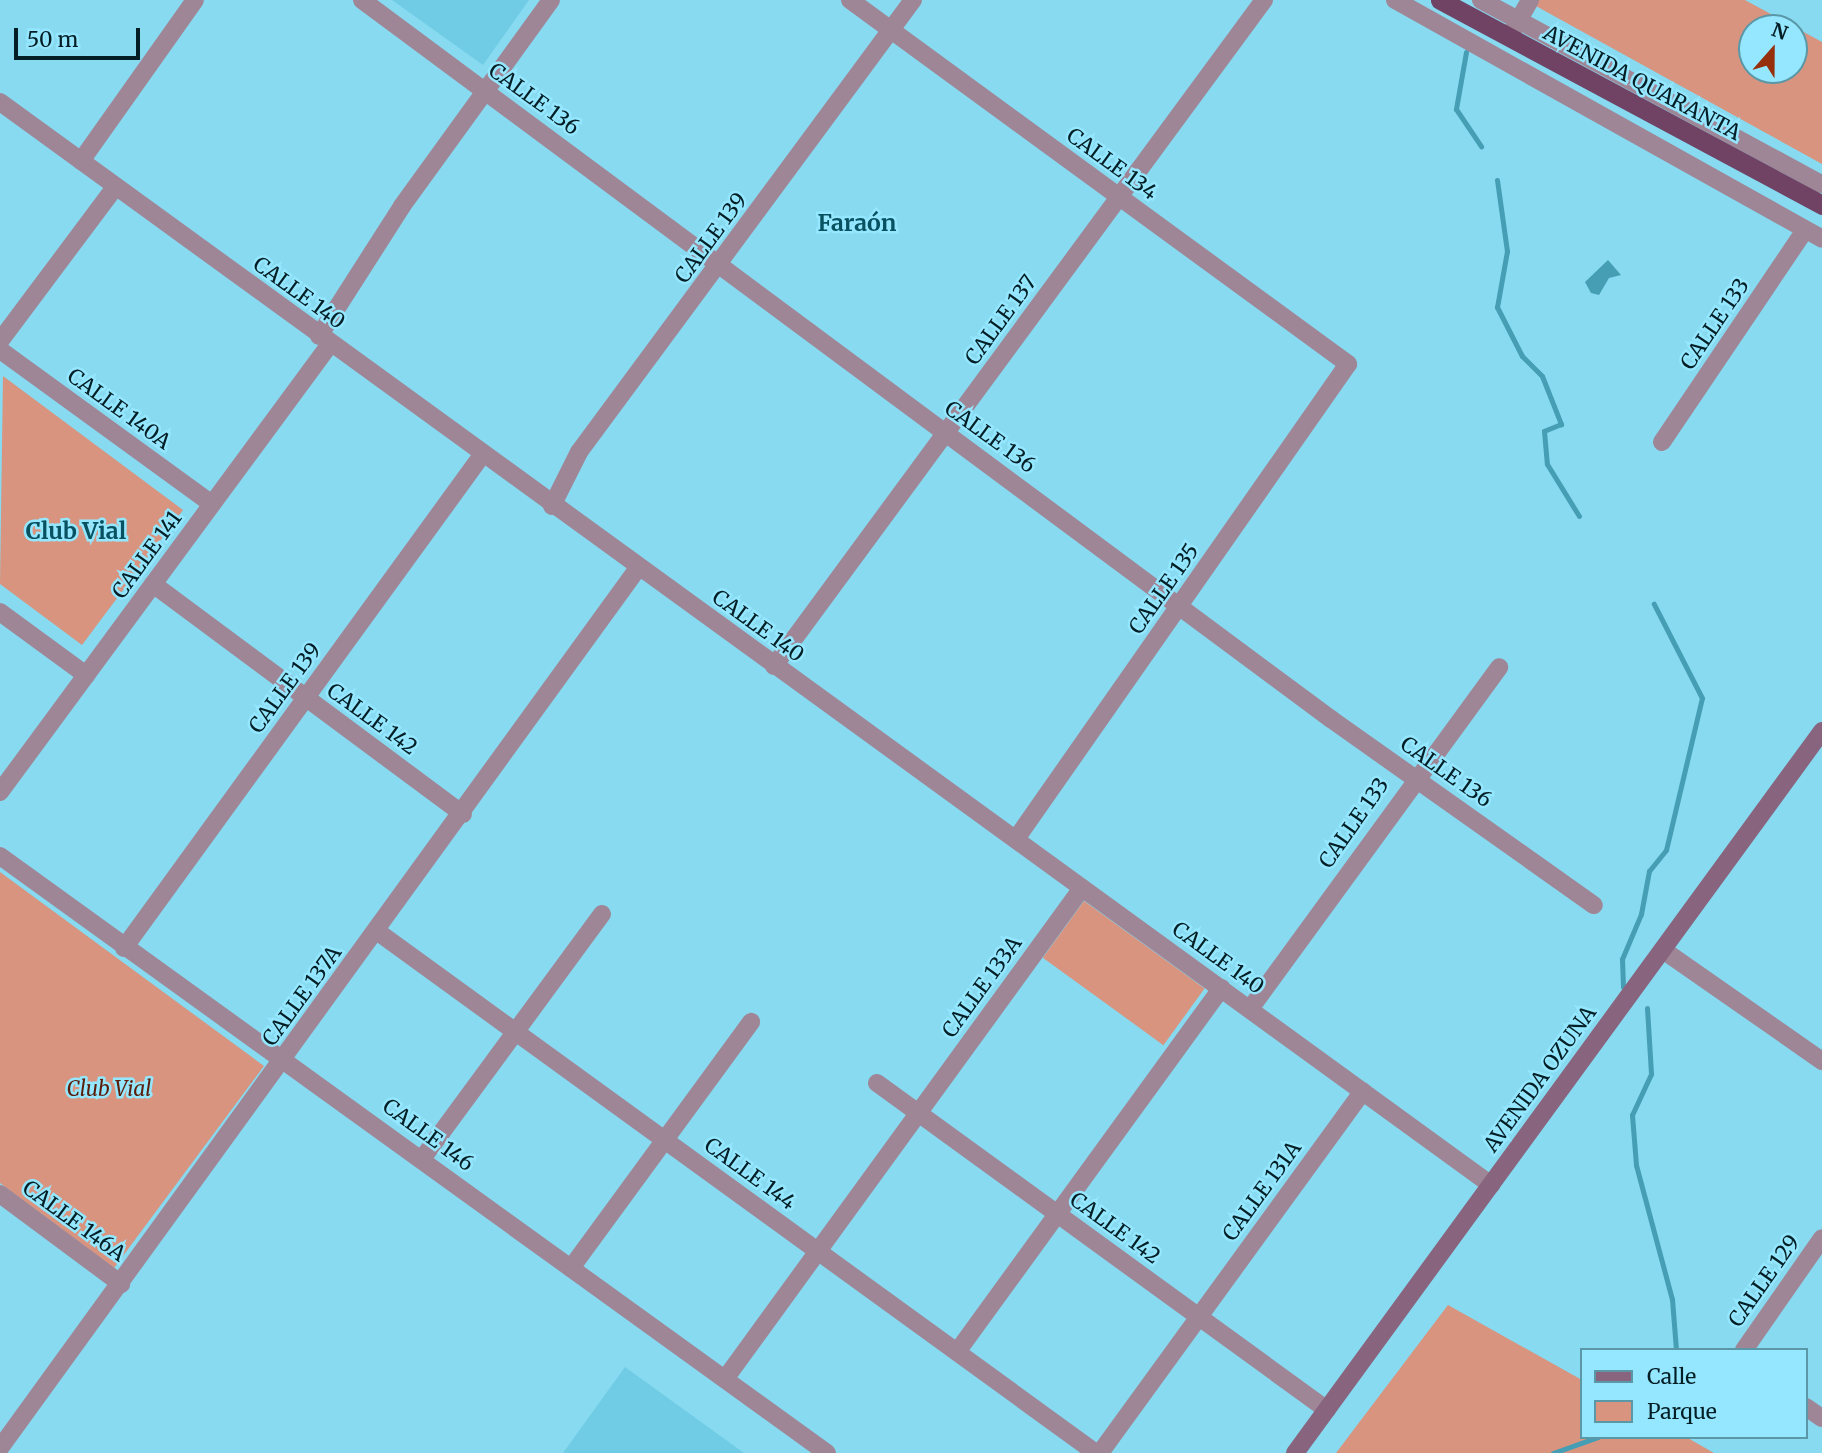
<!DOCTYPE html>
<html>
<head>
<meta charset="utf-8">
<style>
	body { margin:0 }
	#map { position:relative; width:1822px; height:1453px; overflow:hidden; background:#87daf0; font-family:Merriweather,serif }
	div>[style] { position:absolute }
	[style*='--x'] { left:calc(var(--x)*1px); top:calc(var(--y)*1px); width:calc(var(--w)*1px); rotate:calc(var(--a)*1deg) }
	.built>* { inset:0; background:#70cce4 }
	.green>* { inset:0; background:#d8947f; transform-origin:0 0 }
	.water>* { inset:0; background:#469eb4 }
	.stream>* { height:5px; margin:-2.5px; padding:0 2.5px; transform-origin:2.5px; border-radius:2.5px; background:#469eb4 }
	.minor>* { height:18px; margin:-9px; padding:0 9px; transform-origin:9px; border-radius:9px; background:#9f8697 }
	.secondary>* { height:18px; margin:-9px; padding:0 9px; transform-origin:9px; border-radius:9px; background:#88647e }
	.trunk>* { height:19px; margin:-9.5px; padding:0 9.5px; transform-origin:9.5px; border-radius:9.5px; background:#704264 }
	span { translate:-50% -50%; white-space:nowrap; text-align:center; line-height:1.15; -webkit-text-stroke:5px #94e7fe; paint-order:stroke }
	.street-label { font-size:21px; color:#041e25 }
	.park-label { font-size:21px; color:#5c1e0a; font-style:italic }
	.neighbourhood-label { font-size:23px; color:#085161; font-weight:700 }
	.legend { position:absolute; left:1580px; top:1348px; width:228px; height:91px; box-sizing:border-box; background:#94e7fe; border:2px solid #5a97a7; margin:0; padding:9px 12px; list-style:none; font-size:21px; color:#041e25 }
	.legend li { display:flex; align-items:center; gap:14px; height:35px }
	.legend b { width:35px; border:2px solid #5a97a7 }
	.north { position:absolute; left:1738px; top:14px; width:70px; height:70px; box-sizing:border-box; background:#94e7fe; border:2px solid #5a97a7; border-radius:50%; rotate:21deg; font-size:19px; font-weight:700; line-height:28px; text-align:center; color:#041e25 }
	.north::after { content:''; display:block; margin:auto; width:24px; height:32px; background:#962f0b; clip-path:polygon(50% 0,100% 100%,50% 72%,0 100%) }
	.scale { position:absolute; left:14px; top:28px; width:126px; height:32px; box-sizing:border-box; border:4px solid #041e25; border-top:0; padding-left:9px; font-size:21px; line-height:24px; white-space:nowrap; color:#041e25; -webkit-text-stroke:5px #94e7fe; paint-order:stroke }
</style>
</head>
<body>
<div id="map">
	<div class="built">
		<div style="clip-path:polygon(392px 0,529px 0,483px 65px)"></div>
		<div style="clip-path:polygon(625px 1367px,744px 1453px,563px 1453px)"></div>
	</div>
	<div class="green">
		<div style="clip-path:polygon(evenodd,1525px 0,1745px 0,1822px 42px,1822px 164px,1525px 0,1752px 28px,1794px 28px,1794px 70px,1752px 70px,1752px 28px)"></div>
		<div style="clip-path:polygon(3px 376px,183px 510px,82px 645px,0 584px)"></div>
		<div style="clip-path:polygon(0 872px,264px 1066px,114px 1268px,0 1183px)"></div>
		<div style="left:1084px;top:901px;width:149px;height:70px;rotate:36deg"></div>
		<div style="clip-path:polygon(1448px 1305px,1582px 1380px,1582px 1437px,1686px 1437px,1714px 1453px,1336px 1453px)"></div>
	</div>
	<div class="water">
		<div style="clip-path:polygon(1608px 260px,1621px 275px,1609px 278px,1599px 295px,1591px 293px,1585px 282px)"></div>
	</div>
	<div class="stream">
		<div style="--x:1466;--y:52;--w:58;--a:100"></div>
		<div style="--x:1456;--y:109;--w:45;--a:56"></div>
		<div style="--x:1497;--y:180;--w:72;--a:82"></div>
		<div style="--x:1507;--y:251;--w:57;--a:100.1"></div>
		<div style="--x:1497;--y:307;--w:55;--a:63"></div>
		<div style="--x:1522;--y:356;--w:28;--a:45"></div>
		<div style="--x:1542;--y:376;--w:52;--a:68.4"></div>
		<div style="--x:1561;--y:424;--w:18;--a:158"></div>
		<div style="--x:1544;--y:431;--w:33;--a:85"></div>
		<div style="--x:1547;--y:464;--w:61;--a:58.4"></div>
		<div style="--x:1623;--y:987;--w:28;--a:-92"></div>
		<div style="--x:1622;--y:959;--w:49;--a:-67.1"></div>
		<div style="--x:1641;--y:914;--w:44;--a:-79.5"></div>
		<div style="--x:1649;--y:871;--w:27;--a:-51"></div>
		<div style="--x:1666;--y:850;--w:156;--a:-76.7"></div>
		<div style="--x:1702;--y:698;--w:106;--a:-117.1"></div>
		<div style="--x:1647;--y:1008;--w:66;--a:86.5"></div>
		<div style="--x:1651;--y:1074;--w:45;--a:114.9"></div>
		<div style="--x:1632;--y:1115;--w:50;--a:85.4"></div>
		<div style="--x:1636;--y:1165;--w:139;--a:75"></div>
		<div style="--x:1672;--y:1299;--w:51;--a:85.5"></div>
		<div style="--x:1553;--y:1453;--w:48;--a:-19.6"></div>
	</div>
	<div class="minor">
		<div style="--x:362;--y:0;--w:1207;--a:36.58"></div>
		<div style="--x:1331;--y:719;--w:322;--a:35.3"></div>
		<div style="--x:850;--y:0;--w:617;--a:36.16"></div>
		<div style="--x:1348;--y:364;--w:580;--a:124.95"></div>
		<div style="--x:1395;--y:0;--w:489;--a:29.2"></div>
		<div style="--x:1481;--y:0;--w:387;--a:28.4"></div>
		<div style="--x:1514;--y:28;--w:32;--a:-60"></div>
		<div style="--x:0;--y:102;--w:1843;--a:35.99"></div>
		<div style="--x:81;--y:161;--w:197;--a:-54.7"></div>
		<div style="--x:319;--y:336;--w:154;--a:-57.4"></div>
		<div style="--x:402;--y:206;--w:254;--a:-54.1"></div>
		<div style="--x:0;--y:341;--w:192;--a:-53.2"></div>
		<div style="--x:0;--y:350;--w:262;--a:36"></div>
		<div style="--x:1662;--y:442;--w:256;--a:-56"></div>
		<div style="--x:552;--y:506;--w:60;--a:-63.4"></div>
		<div style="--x:579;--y:452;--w:562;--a:-53.54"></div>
		<div style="--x:153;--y:584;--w:386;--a:36.6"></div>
		<div style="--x:0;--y:612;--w:107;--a:36.2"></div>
		<div style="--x:774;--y:666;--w:827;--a:-53.66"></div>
		<div style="--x:0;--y:792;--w:556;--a:-53.62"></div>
		<div style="--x:0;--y:856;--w:1020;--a:35.83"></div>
		<div style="--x:378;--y:932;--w:887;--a:35.97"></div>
		<div style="--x:124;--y:948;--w:609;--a:-54.01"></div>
		<div style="--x:1663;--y:950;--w:194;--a:34.9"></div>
		<div style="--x:1250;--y:1009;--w:423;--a:-53.9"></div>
		<div style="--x:877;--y:1083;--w:556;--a:36"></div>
		<div style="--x:422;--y:1159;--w:304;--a:-53.7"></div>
		<div style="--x:0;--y:1194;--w:151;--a:36.6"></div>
		<div style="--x:571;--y:1268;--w:305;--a:-53.8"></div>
		<div style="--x:1744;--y:1350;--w:136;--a:-55.1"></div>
		<div style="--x:957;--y:1352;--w:450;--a:-54"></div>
		<div style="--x:725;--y:1379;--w:607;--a:-53.98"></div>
		<div style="--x:1806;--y:1407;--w:19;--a:35"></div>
		<div style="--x:0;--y:1448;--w:1087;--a:-54.06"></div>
		<div style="--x:1100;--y:1453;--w:447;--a:-54"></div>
	</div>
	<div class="secondary">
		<div style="--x:1295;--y:1453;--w:894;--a:-53.87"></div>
	</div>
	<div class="trunk">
		<div style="--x:1440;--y:0;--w:434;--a:28.2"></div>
	</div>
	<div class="street-label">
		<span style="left:1642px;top:83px;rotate:28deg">AVENIDA QUARANTA</span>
		<span style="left:534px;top:99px;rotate:36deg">CALLE 136</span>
		<span style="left:1112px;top:164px;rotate:36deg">CALLE 134</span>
		<span style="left:711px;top:238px;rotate:-54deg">CALLE 139</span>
		<span style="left:299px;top:293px;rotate:36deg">CALLE 140</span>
		<span style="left:1001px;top:320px;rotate:-54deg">CALLE 137</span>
		<span style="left:1715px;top:324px;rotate:-56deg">CALLE 133</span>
		<span style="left:119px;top:409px;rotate:36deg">CALLE 140A</span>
		<span style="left:990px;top:437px;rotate:36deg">CALLE 136</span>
		<span style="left:147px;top:555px;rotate:-54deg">CALLE 141</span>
		<span style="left:1164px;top:589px;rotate:-55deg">CALLE 135</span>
		<span style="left:758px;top:626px;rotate:36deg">CALLE 140</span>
		<span style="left:285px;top:688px;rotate:-54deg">CALLE 139</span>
		<span style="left:372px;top:719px;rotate:36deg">CALLE 142</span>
		<span style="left:1446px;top:772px;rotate:35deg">CALLE 136</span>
		<span style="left:1354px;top:823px;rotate:-55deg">CALLE 133</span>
		<span style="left:1218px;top:958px;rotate:36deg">CALLE 140</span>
		<span style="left:982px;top:987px;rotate:-54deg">CALLE 133A</span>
		<span style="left:302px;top:996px;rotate:-54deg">CALLE 137A</span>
		<span style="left:1540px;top:1079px;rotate:-54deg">AVENIDA OZUNA</span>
		<span style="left:428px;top:1135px;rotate:36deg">CALLE 146</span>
		<span style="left:750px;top:1174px;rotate:36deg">CALLE 144</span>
		<span style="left:1262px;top:1191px;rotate:-54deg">CALLE 131A</span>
		<span style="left:74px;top:1221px;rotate:36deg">CALLE 146A</span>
		<span style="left:1115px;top:1228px;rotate:36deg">CALLE 142</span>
		<span style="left:1764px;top:1281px;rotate:-55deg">CALLE 129</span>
	</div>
	<div class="park-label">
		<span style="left:109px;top:1089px">Club Vial</span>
	</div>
	<div class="neighbourhood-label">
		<span style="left:857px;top:223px">Faraón</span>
		<span style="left:76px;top:531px">Club Vial</span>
	</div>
	<ul class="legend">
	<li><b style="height:9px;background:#88647e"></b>Calle</li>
	<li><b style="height:19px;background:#d8947f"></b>Parque</li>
	</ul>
	<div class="north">N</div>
	<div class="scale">50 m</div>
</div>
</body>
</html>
